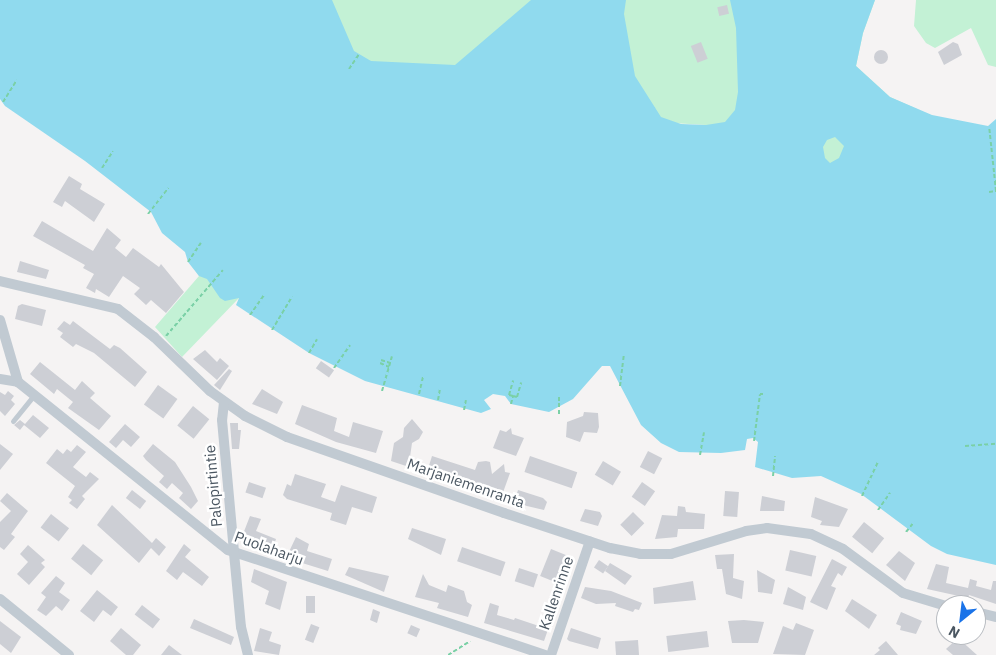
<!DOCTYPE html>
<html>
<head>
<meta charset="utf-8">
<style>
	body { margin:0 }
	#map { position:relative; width:996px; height:655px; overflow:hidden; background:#f5f3f3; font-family:"IBM Plex Sans",sans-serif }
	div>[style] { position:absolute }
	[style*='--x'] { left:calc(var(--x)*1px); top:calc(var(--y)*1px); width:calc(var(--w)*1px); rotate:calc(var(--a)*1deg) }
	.green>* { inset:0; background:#c3f1d5 }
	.water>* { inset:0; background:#90daee }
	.building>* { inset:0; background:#cdcfd5; transform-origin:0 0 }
	.round { border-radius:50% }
	.path>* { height:2px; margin-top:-1px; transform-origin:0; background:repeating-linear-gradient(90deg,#7ad0a6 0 4px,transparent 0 6.5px) }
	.service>* { height:5px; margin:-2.5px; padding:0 2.5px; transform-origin:2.5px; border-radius:2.5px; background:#c1cad2 }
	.minor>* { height:10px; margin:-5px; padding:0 5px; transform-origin:5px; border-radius:5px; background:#c1cad2 }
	span { translate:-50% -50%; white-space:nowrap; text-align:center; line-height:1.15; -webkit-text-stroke:5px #fff; paint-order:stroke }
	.street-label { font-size:15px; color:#4a5661 }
	.north { position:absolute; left:936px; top:595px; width:50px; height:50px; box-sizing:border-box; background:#fff; border:1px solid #b7bbc0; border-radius:50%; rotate:209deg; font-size:14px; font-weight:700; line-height:20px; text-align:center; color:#4a5661 }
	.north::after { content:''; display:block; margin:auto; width:18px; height:22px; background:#1a73e8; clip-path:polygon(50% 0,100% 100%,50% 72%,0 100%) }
</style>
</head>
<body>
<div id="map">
	<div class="green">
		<div style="clip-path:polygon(260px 0,875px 0,863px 33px,856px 66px,890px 97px,917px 109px,844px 184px,706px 125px,435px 109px)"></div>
		<div style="clip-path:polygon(916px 0,996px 0,996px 67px,988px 65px,971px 28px,935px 48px,926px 43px,914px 26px)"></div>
		<div style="clip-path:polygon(193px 267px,239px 298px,182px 357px,155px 327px,199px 276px)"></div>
	</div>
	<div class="water">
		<div style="clip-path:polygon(evenodd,0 0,332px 0,354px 51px,371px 61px,455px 65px,531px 0,626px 0,624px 14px,635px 76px,661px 117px,681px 124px,706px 125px,725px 122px,735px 110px,738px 92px,736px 28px,730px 0,875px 0,863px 33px,856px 66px,890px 97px,932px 115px,988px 126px,996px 119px,996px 565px,947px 554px,931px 546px,861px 494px,821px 476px,792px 478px,755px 467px,758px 442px,753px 438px,747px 439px,745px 450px,721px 453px,679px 452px,661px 443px,641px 425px,610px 366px,602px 366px,573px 399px,549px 412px,511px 404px,505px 396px,493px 394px,484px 400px,491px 409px,481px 413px,365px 381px,309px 353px,236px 305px,239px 298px,225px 301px,220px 298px,207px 279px,199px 276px,188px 262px,185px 252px,162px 233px,151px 212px,85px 161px,5px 106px,0 99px,0 0,835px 137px,844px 146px,839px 158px,830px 163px,825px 158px,823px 147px,827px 140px,835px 137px)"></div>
	</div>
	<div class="building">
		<div style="left:727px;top:5px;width:9px;height:10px;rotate:77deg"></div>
		<div style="left:701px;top:42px;width:18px;height:11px;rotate:68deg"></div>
		<div style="clip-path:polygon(953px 42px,958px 44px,962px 55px,944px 65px,938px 52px)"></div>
		<div class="round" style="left:874px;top:50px;width:14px;height:14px"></div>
		<div style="clip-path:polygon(69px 176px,82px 184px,80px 189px,105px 204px,94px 222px,65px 201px,62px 207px,53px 202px)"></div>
		<div style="clip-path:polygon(42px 221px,93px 251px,107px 228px,121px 240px,115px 248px,126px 257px,133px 248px,159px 267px,161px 264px,184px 292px,166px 313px,151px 300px,146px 305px,134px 294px,140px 288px,123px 276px,109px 297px,96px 289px,95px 293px,86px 288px,94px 274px,83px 268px,85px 265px,33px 236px)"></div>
		<div style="clip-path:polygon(20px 261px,49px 270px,46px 279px,17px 272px)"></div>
		<div style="clip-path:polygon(22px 304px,46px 310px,42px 326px,15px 319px,18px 306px)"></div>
		<div style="clip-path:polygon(64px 321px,70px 325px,73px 321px,110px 349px,114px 345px,120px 348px,147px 372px,135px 387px,94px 353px,76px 344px,73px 347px,60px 337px,63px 333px,57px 329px)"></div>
		<div style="clip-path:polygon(205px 350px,217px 362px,220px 358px,229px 366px,217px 380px,193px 359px)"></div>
		<div style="left:321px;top:361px;width:16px;height:9px;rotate:35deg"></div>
		<div style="clip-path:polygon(40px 362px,75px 390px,82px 381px,95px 393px,90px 398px,111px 416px,99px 430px,68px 408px,73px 402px,57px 389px,54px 394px,30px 374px)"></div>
		<div style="clip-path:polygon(229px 369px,232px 371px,220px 390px,214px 385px)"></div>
		<div style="left:158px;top:385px;width:24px;height:24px;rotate:36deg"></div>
		<div style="clip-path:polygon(262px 389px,283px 402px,277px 414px,252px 404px)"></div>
		<div style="clip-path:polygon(8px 391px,14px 396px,11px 400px,15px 404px,5px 416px,0 411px,0 392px,5px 395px)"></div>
		<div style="clip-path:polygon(302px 405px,337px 418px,334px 431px,349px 437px,353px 422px,383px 431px,376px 453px,336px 442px,295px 424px)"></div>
		<div style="left:193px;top:406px;width:21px;height:25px;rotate:39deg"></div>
		<div style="clip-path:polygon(584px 412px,598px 413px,599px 427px,597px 433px,584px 432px,580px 442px,566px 437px,567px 422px,583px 416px)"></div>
		<div style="clip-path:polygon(33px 415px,49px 428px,40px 438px,24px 425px,20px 430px,14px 425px,20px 420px,25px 424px)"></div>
		<div style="clip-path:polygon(412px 419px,423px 432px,419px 439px,412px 443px,410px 457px,415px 459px,412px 468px,391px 461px,394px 443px,403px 437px,404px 428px)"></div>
		<div style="clip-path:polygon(230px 423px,238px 423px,238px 430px,241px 430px,239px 449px,232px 449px)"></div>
		<div style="clip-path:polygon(125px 424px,140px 437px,131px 447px,123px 440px,116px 448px,109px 442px)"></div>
		<div style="clip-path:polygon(511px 428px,512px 434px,524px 438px,516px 456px,493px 448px,500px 430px,506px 432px)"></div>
		<div style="clip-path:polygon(0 444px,13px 454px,0 470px)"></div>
		<div style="clip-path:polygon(153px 444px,175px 462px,191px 487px,198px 501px,191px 509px,179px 498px,183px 493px,172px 483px,167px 489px,159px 482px,164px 476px,146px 460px,143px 456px)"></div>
		<div style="clip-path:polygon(77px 445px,86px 452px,73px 467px,86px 477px,90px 472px,99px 479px,82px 496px,85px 499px,77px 509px,69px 503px,72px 500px,68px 497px,75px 486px,46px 463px,57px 449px,63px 454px,67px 449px,71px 452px)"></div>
		<div style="left:648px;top:451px;width:16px;height:18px;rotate:27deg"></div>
		<div style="clip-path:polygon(432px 456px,475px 470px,478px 462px,486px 461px,490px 462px,492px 474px,504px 464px,505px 472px,510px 473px,501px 498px,427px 472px)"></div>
		<div style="left:530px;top:456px;width:50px;height:17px;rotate:19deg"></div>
		<div style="left:603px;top:461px;width:21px;height:16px;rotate:31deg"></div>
		<div style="clip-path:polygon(295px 474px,326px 484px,321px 497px,335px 502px,341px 485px,377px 497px,372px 513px,352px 507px,346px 525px,330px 520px,332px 513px,287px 499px,283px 495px,287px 484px,291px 486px)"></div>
		<div style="left:249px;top:482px;width:18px;height:11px;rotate:19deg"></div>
		<div style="left:642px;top:482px;width:16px;height:18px;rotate:35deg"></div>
		<div style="left:132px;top:490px;width:18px;height:10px;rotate:38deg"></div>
		<div style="clip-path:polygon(518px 490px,543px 498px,547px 502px,544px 510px,514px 503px)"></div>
		<div style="left:725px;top:491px;width:14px;height:25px;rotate:4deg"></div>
		<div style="clip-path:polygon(7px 493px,28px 511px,11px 534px,15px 537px,4px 550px,0 547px,0 522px,11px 511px,0 501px)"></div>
		<div style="clip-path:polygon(762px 496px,785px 501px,784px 511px,760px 511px)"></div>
		<div style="clip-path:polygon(815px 497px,848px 509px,839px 527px,820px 525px,822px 521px,811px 517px)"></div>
		<div style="clip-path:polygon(112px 505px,152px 543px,156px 538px,166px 547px,159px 556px,151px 548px,139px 563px,97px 525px)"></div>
		<div style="clip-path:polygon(678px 506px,685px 507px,686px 512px,705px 514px,704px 529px,678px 529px,677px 537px,655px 539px,662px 515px,677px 516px)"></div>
		<div style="clip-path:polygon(585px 509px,600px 512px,602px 516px,598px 526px,580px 521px)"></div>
		<div style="left:633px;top:512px;width:16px;height:18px;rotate:45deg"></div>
		<div style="left:51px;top:514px;width:23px;height:17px;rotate:38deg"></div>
		<div style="clip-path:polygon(250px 516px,261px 519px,256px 531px,276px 539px,271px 555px,246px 546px,243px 534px)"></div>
		<div style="left:864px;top:522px;width:26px;height:19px;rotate:39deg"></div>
		<div style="clip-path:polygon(412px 528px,446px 539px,441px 555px,408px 539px)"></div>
		<div style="clip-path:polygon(296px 537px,309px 544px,307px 551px,332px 559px,328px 571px,286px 558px)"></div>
		<div style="left:83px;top:544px;width:26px;height:19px;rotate:39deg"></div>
		<div style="clip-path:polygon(184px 544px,191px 550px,185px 557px,209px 577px,202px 586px,183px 572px,177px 580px,166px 571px)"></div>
		<div style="clip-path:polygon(28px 545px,45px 560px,41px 563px,45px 567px,29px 585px,17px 574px,28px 562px,20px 554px)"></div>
		<div style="left:462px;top:547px;width:46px;height:15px;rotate:19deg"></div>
		<div style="left:551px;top:549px;width:22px;height:29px;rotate:22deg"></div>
		<div style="left:790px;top:550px;width:27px;height:21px;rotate:13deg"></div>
		<div style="clip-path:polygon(899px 551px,915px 563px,905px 581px,886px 565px)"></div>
		<div style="clip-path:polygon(734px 554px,733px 578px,744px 581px,742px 599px,726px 594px,722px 569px,717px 569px,715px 555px)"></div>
		<div style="clip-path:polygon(832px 559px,847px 567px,842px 576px,838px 573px,831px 586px,836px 588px,827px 610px,810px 602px)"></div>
		<div style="left:599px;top:560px;width:11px;height:9px;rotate:34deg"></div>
		<div style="clip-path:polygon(610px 563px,632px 576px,625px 585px,605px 571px)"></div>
		<div style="clip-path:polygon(936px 564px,949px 567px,946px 583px,968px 588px,970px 579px,977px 581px,976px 586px,991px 590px,993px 581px,996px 581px,996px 604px,969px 595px,968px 598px,927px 589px)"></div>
		<div style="clip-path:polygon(349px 567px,389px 576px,384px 592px,345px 575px)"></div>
		<div style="left:519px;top:568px;width:20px;height:14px;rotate:18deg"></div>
		<div style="clip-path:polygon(254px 569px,287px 582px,280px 610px,265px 604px,269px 591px,251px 582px)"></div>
		<div style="clip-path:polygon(757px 570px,775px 580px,772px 594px,758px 592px)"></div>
		<div style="clip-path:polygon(423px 574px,429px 585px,446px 592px,448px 585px,464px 591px,467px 602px,472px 605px,468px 617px,437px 608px,439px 603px,415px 597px)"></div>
		<div style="clip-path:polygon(56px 576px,65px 583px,59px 592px,70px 600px,62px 611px,56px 606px,46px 616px,37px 610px,46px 597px,41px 593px)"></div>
		<div style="clip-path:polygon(693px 581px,696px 600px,654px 604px,653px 588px)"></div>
		<div style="clip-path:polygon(585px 587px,611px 591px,642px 603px,639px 610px,635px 609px,633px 612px,615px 606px,616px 603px,596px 604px,581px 598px)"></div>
		<div style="clip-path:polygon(788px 587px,806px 597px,803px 610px,783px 604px)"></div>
		<div style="clip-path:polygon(97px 590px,118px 607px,111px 616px,103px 610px,94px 622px,80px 611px)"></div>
		<div style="left:306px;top:596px;width:9px;height:17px"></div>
		<div style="clip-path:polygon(852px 599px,877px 615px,869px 629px,845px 611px)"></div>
		<div style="clip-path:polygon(490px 603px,499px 606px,497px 615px,514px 620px,515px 618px,539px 626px,542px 618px,551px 621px,544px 641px,484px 623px)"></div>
		<div style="left:142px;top:605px;width:23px;height:12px;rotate:38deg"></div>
		<div style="clip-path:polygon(373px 609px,380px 612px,377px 623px,370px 620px)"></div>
		<div style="clip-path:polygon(901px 612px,922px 621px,916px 634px,900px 630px,901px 626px,896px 624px)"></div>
		<div style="clip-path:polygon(194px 619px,234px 637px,231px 645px,190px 628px)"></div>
		<div style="clip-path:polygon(744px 620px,764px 622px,758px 643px,732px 643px,728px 621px)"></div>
		<div style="clip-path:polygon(0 621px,21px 637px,11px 653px,0 644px)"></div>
		<div style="clip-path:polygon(796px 623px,814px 630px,805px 655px,773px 654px,783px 626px,793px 630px)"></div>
		<div style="left:311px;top:624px;width:9px;height:17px;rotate:21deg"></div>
		<div style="left:411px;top:625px;width:10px;height:9px;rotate:24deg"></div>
		<div style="clip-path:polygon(121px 628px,141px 645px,133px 655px,126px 655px,110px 641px)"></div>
		<div style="clip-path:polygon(260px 628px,272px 632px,269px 641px,281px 645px,279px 655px,254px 651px)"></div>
		<div style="clip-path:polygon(571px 628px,601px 638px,598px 649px,569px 641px,567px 639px)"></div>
		<div style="left:707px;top:631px;width:16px;height:41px;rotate:83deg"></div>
		<div style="clip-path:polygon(958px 638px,977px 655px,953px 655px,946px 649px)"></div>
		<div style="left:638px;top:640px;width:15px;height:23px;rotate:86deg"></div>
		<div style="clip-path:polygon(886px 641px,898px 655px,874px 655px,880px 650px,878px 648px)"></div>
		<div style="clip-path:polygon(169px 645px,182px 655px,161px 655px)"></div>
	</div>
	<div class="path">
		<div style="--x:349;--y:69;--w:18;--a:-56"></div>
		<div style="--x:3;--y:102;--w:26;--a:-58"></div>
		<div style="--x:102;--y:168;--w:20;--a:-57"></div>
		<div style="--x:989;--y:192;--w:7;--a:-8"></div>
		<div style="--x:996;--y:191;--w:65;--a:-96.1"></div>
		<div style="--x:148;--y:214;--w:33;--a:-52"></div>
		<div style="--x:188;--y:262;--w:23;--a:-56"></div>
		<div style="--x:250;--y:315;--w:24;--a:-55"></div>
		<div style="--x:272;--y:330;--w:39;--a:-59"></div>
		<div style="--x:166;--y:336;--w:87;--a:-49.2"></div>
		<div style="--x:309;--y:353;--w:16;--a:-60"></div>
		<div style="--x:381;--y:360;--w:9;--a:18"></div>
		<div style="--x:380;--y:363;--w:10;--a:24"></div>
		<div style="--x:334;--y:368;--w:28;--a:-55"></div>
		<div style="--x:620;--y:386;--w:32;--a:-83"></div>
		<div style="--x:382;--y:391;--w:36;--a:-74"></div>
		<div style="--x:419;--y:394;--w:18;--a:-77"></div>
		<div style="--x:513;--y:396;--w:4;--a:-166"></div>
		<div style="--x:509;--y:395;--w:15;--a:-74"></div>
		<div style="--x:438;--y:400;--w:11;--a:-80"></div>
		<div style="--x:511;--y:404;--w:8;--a:-76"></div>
		<div style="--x:513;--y:396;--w:4;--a:14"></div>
		<div style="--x:517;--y:397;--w:15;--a:-74"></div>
		<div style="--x:464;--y:410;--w:10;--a:-79"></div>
		<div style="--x:559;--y:414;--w:17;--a:-90"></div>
		<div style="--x:754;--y:441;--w:47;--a:-82.7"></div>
		<div style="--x:760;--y:394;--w:3;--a:0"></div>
		<div style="--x:965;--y:446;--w:31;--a:-4"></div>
		<div style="--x:700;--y:455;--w:23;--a:-80"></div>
		<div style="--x:773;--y:476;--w:20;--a:-84"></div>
		<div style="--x:862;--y:496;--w:38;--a:-65"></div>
		<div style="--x:878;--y:510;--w:21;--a:-55"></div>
		<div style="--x:906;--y:532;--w:13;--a:-51"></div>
		<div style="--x:448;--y:655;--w:26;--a:-32"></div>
	</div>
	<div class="service">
		<div style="--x:13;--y:421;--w:33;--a:-51"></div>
	</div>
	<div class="minor">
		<div style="--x:0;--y:281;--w:121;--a:13.3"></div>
		<div style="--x:118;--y:309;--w:46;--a:37.9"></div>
		<div style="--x:154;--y:337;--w:78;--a:44"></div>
		<div style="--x:210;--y:391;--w:43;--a:35.5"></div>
		<div style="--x:245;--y:416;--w:47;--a:26.6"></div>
		<div style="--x:287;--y:437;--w:230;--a:19.3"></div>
		<div style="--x:504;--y:513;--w:112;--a:18.3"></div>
		<div style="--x:610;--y:548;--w:31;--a:11"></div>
		<div style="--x:640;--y:554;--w:31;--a:0"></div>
		<div style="--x:671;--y:554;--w:78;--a:-17"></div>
		<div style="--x:746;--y:531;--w:21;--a:-8"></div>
		<div style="--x:767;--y:528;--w:44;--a:7.8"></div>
		<div style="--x:811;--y:534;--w:35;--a:25"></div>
		<div style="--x:843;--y:549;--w:74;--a:36.3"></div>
		<div style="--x:903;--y:593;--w:45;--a:16.8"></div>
		<div style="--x:0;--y:320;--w:65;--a:73.8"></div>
		<div style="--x:0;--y:379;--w:18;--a:9"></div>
		<div style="--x:18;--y:382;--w:269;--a:38.7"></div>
		<div style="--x:228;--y:550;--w:334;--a:18.3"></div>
		<div style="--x:224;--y:402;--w:18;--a:96"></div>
		<div style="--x:222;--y:420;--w:134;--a:84.8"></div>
		<div style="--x:234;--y:553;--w:74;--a:84.6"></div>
		<div style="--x:241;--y:627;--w:29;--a:76"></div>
		<div style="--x:0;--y:599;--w:89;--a:39.1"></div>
		<div style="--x:976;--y:612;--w:21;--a:14"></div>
		<div style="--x:551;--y:655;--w:120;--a:-71.1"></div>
	</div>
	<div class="street-label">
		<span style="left:466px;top:483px;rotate:19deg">Marjaniemenranta</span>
		<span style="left:213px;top:486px;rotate:-95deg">Palopirtintie</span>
		<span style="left:269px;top:548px;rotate:20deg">Puolaharju</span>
		<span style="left:556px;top:593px;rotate:-71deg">Kallenrinne</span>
	</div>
	<div class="north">N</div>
</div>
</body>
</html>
